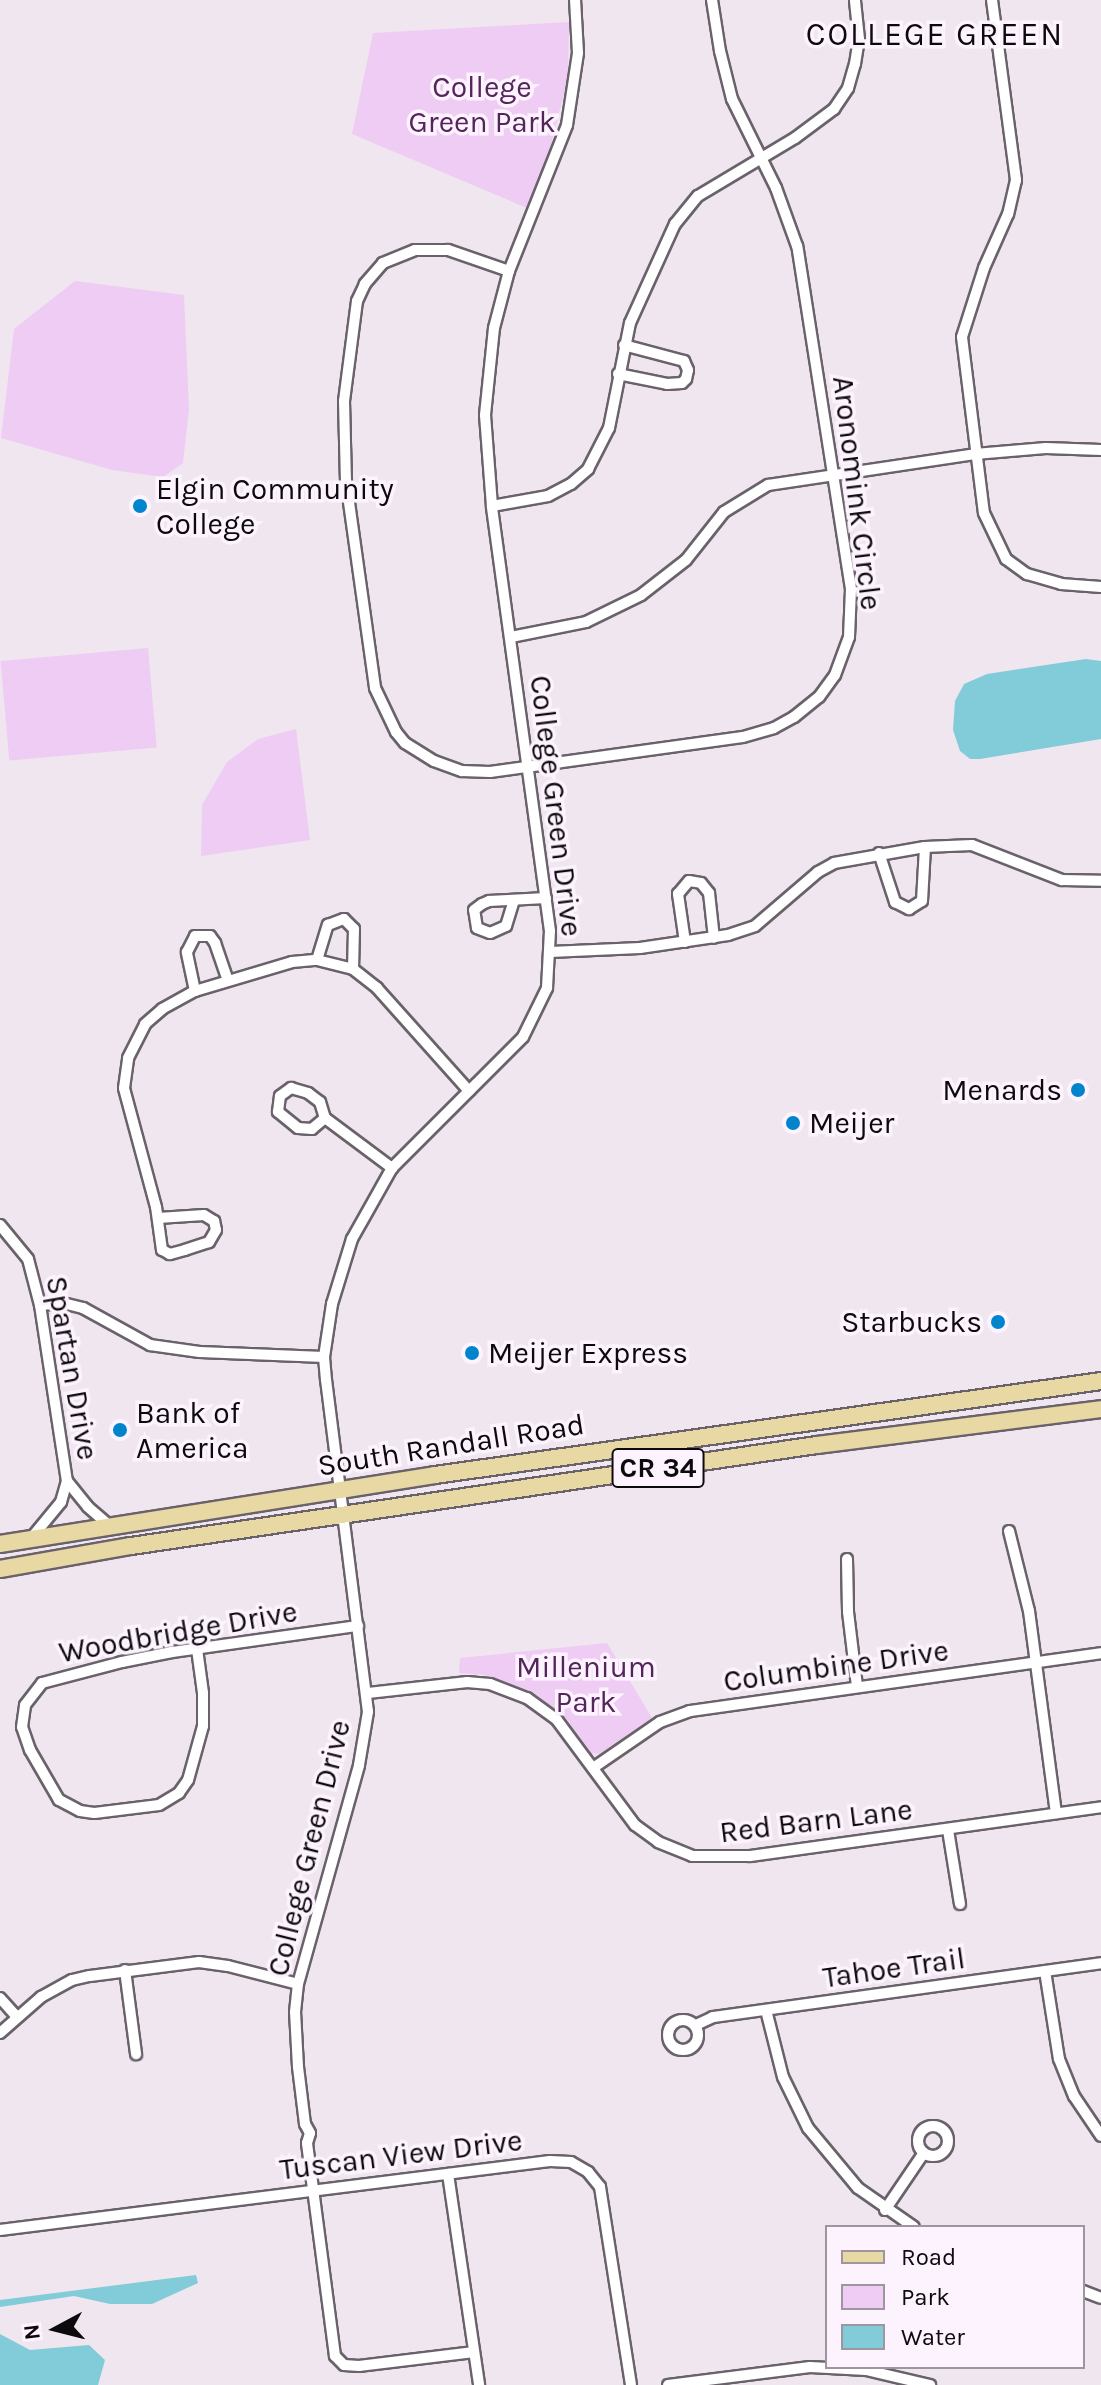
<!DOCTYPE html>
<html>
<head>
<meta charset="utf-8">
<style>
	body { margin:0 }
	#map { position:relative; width:1101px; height:2385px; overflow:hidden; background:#efe6f0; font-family:Karla,sans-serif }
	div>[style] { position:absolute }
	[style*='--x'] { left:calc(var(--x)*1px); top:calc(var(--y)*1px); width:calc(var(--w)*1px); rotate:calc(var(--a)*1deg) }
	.green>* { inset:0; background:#efccf3; transform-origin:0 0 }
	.water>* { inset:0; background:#82ccd9 }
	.roads { filter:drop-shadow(2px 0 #6a626b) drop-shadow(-2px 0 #6a626b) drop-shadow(0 2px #6a626b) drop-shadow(0 -2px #6a626b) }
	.minor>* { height:10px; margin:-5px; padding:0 5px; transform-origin:5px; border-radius:5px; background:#fff }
	.minor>.ring { margin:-5px; padding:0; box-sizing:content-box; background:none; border:10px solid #fff; border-radius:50% }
	.primary>* { height:16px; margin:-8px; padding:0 8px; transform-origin:8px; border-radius:8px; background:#e8d8a3 }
	.dots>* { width:22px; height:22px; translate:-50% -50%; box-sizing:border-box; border:4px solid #fdf3fe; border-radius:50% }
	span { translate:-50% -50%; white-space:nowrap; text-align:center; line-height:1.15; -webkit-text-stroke:7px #fdf3fe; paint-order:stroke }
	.shield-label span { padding:2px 6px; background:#fdf3fe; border:2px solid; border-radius:6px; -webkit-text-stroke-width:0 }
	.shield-label { font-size:28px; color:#0d0a0d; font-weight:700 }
	.park-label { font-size:30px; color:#54245b }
	.poi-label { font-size:30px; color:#0d0a0d }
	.left { translate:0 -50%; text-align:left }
	.right { translate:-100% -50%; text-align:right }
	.street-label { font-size:30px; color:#0d0a0d }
	.neighbourhood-label { font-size:32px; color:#0d0a0d; letter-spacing:2px }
	.legend { position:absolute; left:825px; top:2225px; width:260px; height:144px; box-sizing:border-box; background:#fdf3fe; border:2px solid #9d969e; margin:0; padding:10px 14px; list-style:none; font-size:24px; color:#0d0a0d }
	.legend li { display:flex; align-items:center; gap:16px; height:40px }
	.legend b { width:40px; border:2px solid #9d969e }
	.north { position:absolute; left:16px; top:2289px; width:80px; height:80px; -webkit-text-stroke:6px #fdf3fe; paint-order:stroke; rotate:263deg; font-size:22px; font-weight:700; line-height:32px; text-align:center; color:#0d0a0d }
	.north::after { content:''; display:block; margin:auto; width:28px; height:36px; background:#0d0a0d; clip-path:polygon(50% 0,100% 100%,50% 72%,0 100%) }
</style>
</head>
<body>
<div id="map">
	<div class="green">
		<div style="clip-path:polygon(569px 22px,568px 78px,547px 160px,527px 208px,352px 134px,373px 33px)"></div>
		<div style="clip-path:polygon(75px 281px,184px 295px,189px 409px,183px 463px,163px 477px,112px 470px,1px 438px,14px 329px)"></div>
		<div style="left:148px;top:648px;width:100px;height:148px;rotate:85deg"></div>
		<div style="clip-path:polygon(296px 729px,310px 840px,201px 856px,202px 805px,227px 762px,258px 739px)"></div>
		<div style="clip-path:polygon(607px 1643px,652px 1718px,599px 1754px,591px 1753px,566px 1718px,533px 1692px,485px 1675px,459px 1673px,460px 1658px)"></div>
	</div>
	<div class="water">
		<div style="clip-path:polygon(1086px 659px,1101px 661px,1101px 739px,980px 759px,970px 759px,960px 751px,953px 730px,955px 701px,964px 684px,987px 674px)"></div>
		<div style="clip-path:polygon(196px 2275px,198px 2283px,152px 2304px,110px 2304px,74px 2296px,0 2307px,0 2300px)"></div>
		<div style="clip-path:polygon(0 2334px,30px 2350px,89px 2345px,105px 2360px,98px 2385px,0 2385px)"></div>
	</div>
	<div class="roads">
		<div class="minor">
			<div style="--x:992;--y:0;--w:182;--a:82.4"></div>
			<div style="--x:1016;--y:180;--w:35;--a:103"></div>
			<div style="--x:1008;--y:214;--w:59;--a:114"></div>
			<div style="--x:984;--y:268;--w:72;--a:107.7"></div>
			<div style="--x:962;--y:337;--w:177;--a:82.9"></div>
			<div style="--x:984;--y:513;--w:51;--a:64.4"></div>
			<div style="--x:1006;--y:559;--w:26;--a:36"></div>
			<div style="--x:1027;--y:574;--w:35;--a:16"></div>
			<div style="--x:1061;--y:584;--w:40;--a:4.3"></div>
			<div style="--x:509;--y:271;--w:65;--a:-161"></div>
			<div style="--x:448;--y:250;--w:33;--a:180"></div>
			<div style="--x:415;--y:250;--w:35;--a:158"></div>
			<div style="--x:383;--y:263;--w:28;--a:131"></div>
			<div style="--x:365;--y:284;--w:19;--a:115"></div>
			<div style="--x:357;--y:301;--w:101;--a:97.4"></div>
			<div style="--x:344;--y:401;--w:80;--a:88.6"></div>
			<div style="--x:346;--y:481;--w:209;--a:82"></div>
			<div style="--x:375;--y:688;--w:49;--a:64.5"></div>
			<div style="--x:396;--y:732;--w:14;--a:51"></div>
			<div style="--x:405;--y:743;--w:34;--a:32"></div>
			<div style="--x:434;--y:761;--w:30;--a:20"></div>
			<div style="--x:462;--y:771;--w:28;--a:2"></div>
			<div style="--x:490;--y:772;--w:255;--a:-7.9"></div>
			<div style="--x:743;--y:737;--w:32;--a:-16"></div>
			<div style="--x:774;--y:728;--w:23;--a:-29"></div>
			<div style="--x:794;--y:717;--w:32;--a:-39"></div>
			<div style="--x:819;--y:697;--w:27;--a:-54"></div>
			<div style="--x:835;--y:675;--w:40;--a:-69.8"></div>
			<div style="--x:849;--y:637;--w:48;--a:-87.6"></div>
			<div style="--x:851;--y:589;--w:347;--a:-98.9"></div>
			<div style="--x:797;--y:246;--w:62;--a:-109.9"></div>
			<div style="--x:776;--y:188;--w:99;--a:-116.3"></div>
			<div style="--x:732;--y:99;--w:49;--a:-104"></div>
			<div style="--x:720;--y:51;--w:52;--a:-98.9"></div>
			<div style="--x:618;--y:374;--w:50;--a:11.5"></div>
			<div style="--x:667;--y:384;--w:15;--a:-4"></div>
			<div style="--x:682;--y:383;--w:6;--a:-45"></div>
			<div style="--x:686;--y:379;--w:9;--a:-77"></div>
			<div style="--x:688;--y:370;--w:10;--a:-114"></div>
			<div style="--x:684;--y:361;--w:62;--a:-165.1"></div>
			<div style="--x:492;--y:506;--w:57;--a:-10.1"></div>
			<div style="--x:548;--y:496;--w:26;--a:-28"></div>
			<div style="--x:571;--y:484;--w:23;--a:-41"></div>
			<div style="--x:588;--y:469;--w:46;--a:-62.9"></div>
			<div style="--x:609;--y:428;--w:107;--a:-78.7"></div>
			<div style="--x:630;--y:323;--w:109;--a:-65.6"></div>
			<div style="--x:675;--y:224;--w:36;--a:-51"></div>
			<div style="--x:698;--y:196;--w:113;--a:-30.9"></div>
			<div style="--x:795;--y:138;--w:49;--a:-36.6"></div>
			<div style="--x:834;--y:109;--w:25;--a:-56"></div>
			<div style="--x:848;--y:88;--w:25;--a:-74"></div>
			<div style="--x:855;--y:64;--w:25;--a:-81"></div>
			<div style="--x:859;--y:39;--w:39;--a:-96"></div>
			<div style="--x:511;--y:637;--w:76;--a:-11.3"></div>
			<div style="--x:586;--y:622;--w:61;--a:-26.1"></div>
			<div style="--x:641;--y:595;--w:57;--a:-37.9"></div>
			<div style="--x:686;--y:560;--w:61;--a:-51.6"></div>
			<div style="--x:724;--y:512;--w:52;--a:-31.5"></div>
			<div style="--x:768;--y:485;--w:209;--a:-8.5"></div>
			<div style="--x:975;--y:454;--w:71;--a:-4.8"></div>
			<div style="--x:1046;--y:448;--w:55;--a:2.1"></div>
			<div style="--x:879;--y:853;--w:52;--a:71.9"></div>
			<div style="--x:895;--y:902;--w:16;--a:27"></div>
			<div style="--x:909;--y:909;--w:15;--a:-32"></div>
			<div style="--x:922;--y:901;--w:54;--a:-86.8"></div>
			<div style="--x:514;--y:900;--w:27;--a:107"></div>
			<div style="--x:506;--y:926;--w:17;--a:156"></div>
			<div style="--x:490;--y:933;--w:14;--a:-159"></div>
			<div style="--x:477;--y:928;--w:18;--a:-99"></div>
			<div style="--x:474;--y:910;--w:10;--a:-37"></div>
			<div style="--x:482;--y:904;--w:8;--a:-23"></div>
			<div style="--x:489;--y:901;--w:57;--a:-3"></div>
			<div style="--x:685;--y:942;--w:49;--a:-98.3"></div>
			<div style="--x:678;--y:894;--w:17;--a:-50"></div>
			<div style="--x:689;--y:881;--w:12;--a:9"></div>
			<div style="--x:701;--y:883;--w:13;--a:51"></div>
			<div style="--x:709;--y:893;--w:45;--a:83.7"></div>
			<div style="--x:550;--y:952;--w:90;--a:-2.5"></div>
			<div style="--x:640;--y:948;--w:89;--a:-8.4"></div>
			<div style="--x:728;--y:935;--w:28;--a:-18"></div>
			<div style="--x:755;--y:926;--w:83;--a:-40.6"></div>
			<div style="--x:818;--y:872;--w:18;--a:-29"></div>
			<div style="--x:834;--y:863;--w:92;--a:-10"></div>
			<div style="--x:925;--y:847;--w:47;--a:-2.4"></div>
			<div style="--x:972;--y:845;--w:97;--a:21.3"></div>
			<div style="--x:1062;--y:880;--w:39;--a:1"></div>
			<div style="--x:317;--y:960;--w:37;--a:-73"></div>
			<div style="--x:328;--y:925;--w:17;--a:-21"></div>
			<div style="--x:344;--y:919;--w:14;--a:45"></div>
			<div style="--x:354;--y:929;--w:40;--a:91.4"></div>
			<div style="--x:195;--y:991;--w:40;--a:-102"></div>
			<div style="--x:187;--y:952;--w:18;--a:-63"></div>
			<div style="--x:195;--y:936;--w:15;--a:0"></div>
			<div style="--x:210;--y:936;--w:9;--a:54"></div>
			<div style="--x:215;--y:943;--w:39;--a:71"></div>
			<div style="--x:325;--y:1118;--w:17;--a:140"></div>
			<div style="--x:312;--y:1129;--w:14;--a:-176"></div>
			<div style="--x:298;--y:1128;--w:26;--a:-141"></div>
			<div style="--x:278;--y:1112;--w:16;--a:-83"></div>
			<div style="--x:280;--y:1096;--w:14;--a:-36"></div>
			<div style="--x:291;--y:1088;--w:18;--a:16"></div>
			<div style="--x:308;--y:1093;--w:15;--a:37"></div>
			<div style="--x:320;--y:1102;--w:17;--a:73"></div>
			<div style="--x:325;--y:1118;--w:84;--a:36.7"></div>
			<div style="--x:158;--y:1218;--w:46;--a:-3.7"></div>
			<div style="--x:204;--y:1215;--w:12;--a:31"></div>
			<div style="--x:214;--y:1221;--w:9;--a:77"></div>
			<div style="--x:216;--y:1230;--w:14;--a:120"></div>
			<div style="--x:209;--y:1242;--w:25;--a:162"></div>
			<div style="--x:185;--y:1250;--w:16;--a:165"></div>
			<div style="--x:170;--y:1254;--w:9;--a:-153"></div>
			<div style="--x:162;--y:1250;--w:43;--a:-97.9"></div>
			<div style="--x:156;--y:1207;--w:123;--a:-105.1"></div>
			<div style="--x:124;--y:1088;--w:30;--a:-82"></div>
			<div style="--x:128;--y:1058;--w:38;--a:-63"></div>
			<div style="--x:145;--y:1024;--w:23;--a:-41"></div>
			<div style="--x:162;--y:1009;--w:38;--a:-29"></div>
			<div style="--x:195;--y:991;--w:101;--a:-16.6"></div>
			<div style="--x:292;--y:962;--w:25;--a:-5"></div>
			<div style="--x:317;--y:960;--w:37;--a:14"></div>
			<div style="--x:353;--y:969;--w:31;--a:38"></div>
			<div style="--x:377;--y:988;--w:138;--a:48.2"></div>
			<div style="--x:0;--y:1225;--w:44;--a:50.5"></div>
			<div style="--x:28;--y:1259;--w:48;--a:75.4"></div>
			<div style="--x:40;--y:1305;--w:178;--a:81.3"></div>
			<div style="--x:67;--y:1481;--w:22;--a:106"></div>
			<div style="--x:61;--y:1502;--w:44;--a:129.5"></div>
			<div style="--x:40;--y:1305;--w:23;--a:-5"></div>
			<div style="--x:63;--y:1303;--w:21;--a:14"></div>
			<div style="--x:83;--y:1308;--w:77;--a:28.9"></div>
			<div style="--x:150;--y:1345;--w:50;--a:8"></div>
			<div style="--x:200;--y:1352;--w:124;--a:2.3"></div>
			<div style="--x:67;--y:1481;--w:33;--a:51"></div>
			<div style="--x:88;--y:1507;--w:28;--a:41"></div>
			<div style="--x:1009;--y:1531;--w:82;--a:76"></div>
			<div style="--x:1029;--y:1611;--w:204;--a:82.4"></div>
			<div style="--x:847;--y:1559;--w:53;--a:88.9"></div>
			<div style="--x:848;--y:1612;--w:75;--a:83.1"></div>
			<div style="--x:197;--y:1649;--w:44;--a:82.2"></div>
			<div style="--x:203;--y:1693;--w:33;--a:90"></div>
			<div style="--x:203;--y:1726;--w:56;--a:105.5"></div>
			<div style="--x:188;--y:1780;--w:16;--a:125"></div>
			<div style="--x:179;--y:1793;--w:23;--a:149"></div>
			<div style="--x:159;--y:1805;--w:65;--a:173"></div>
			<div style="--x:94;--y:1813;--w:14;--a:-172"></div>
			<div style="--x:80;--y:1811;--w:24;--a:-152"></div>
			<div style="--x:59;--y:1800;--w:58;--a:-120.1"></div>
			<div style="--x:30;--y:1750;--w:24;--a:-109"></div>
			<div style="--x:22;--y:1727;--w:22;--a:-82"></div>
			<div style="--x:25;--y:1705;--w:28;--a:-52"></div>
			<div style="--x:42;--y:1683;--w:83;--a:-14.7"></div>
			<div style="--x:122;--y:1662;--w:51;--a:-11.3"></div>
			<div style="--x:172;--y:1652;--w:188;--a:-8"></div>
			<div style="--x:368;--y:1693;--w:100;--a:-6.3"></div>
			<div style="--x:467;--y:1682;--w:23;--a:5"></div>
			<div style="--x:490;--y:1684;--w:40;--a:21"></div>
			<div style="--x:527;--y:1698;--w:37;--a:36"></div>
			<div style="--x:557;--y:1720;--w:131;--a:53.4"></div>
			<div style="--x:635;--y:1825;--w:29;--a:36"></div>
			<div style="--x:658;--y:1842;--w:37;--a:22"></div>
			<div style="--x:692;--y:1856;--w:58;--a:0"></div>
			<div style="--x:750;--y:1856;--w:354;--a:-7.9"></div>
			<div style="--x:593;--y:1768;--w:81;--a:-34.5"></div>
			<div style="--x:660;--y:1722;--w:32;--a:-20"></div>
			<div style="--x:690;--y:1711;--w:415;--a:-8"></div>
			<div style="--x:948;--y:1830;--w:75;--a:80.8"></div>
			<div style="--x:125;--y:1970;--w:85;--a:82.5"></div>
			<div style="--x:1045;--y:1971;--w:89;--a:81"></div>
			<div style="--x:1059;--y:2059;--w:40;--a:68"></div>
			<div style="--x:1074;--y:2096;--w:48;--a:56"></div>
			<div style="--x:0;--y:1998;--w:25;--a:48"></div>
			<div style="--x:766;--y:2010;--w:69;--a:75.8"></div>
			<div style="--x:783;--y:2077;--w:57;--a:63.9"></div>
			<div style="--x:808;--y:2128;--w:78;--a:50.2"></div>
			<div style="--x:858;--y:2188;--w:68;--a:34.9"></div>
			<div class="ring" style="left:668px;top:2020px;width:20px;height:20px"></div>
			<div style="--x:696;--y:2025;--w:19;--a:-25"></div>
			<div style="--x:713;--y:2017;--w:392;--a:-7.9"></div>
			<div style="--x:0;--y:2033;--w:55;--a:-41.3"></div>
			<div style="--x:41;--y:1997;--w:35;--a:-29"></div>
			<div style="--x:72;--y:1980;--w:18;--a:-13"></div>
			<div style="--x:90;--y:1976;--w:110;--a:-7.3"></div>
			<div style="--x:199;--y:1962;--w:29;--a:8"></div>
			<div style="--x:228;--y:1966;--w:72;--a:14.4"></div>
			<div class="ring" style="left:918px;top:2126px;width:20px;height:20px"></div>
			<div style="--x:448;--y:2174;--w:213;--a:81.6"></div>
			<div style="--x:885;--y:2210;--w:68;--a:-55.8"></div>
			<div style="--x:0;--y:2230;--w:554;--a:-7.15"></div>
			<div style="--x:550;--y:2161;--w:21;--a:3"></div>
			<div style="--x:571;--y:2162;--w:20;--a:30"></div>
			<div style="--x:588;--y:2172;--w:19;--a:51"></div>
			<div style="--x:600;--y:2187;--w:200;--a:81.1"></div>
			<div style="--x:1083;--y:2291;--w:19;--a:21"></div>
			<div style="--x:474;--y:2352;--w:116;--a:173.1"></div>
			<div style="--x:359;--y:2366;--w:15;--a:-176"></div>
			<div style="--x:344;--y:2365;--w:13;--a:-135"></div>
			<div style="--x:335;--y:2356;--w:215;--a:-97.5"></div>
			<div style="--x:307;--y:2143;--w:10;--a:-73"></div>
			<div style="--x:310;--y:2133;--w:10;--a:-119"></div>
			<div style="--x:305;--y:2124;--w:57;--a:-97"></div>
			<div style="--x:298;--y:2067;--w:55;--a:-93.1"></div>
			<div style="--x:295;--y:2012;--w:28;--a:-84"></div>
			<div style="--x:298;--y:1984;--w:227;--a:-74.4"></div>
			<div style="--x:359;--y:1765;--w:54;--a:-80.4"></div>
			<div style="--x:368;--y:1712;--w:335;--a:-97.2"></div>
			<div style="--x:326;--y:1380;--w:23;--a:-95"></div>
			<div style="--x:324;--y:1357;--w:54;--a:-81.4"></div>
			<div style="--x:332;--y:1304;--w:68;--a:-72.9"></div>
			<div style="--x:352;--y:1239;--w:81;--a:-60.6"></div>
			<div style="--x:392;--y:1168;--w:185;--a:-45"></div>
			<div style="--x:523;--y:1037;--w:55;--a:-63.9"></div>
			<div style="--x:547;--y:988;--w:57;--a:-87"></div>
			<div style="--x:550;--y:931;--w:429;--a:-97.8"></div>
			<div style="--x:492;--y:506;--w:91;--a:-94.4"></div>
			<div style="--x:485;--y:415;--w:87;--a:-84.1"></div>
			<div style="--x:494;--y:328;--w:59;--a:-75.3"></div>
			<div style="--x:509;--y:271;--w:157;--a:-68.3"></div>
			<div style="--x:567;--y:125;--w:73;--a:-81.3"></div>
			<div style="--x:578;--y:53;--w:53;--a:-93.2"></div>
			<div style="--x:668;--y:2385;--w:143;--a:-7.2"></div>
			<div style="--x:810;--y:2367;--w:56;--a:3.1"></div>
			<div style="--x:866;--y:2370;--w:66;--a:13.2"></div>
		</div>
		<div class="primary">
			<div style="--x:0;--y:1544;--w:440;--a:-9"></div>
			<div style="--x:435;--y:1475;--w:673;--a:-8.03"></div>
			<div style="--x:0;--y:1569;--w:133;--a:-10"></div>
			<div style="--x:131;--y:1546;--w:693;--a:-8.38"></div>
			<div style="--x:817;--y:1445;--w:286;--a:-7.2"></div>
		</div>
	</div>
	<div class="dots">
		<div style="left:140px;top:506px;background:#0085cc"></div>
		<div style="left:1078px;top:1090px;background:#0085cc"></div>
		<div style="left:793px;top:1123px;background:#0085cc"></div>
		<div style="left:998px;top:1322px;background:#0085cc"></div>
		<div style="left:472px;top:1353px;background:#0085cc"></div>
		<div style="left:120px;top:1430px;background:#0085cc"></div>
	</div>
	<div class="shield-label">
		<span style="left:658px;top:1468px">CR 34</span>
	</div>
	<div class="park-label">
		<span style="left:482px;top:104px">College<br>Green Park</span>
		<span style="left:586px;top:1684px">Millenium<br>Park</span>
	</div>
	<div class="poi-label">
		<span class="left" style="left:156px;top:506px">Elgin Community<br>College</span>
		<span class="right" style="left:1062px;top:1090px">Menards</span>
		<span class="left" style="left:809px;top:1123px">Meijer</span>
		<span class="right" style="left:982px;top:1322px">Starbucks</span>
		<span class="left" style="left:488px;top:1353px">Meijer Express</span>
		<span class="left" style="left:136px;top:1430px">Bank of<br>America</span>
	</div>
	<div class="street-label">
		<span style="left:857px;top:493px;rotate:83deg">Aronomink Circle</span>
		<span style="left:556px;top:806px;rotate:83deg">College Green Drive</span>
		<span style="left:72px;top:1368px;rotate:80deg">Spartan Drive</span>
		<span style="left:451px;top:1445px;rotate:-9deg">South Randall Road</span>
		<span style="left:178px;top:1632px;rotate:-10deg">Woodbridge Drive</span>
		<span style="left:836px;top:1666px;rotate:-8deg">Columbine Drive</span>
		<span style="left:816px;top:1821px;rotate:-7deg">Red Barn Lane</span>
		<span style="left:309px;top:1848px;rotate:-76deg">College Green Drive</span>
		<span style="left:894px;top:1968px;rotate:-8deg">Tahoe Trail</span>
		<span style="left:401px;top:2155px;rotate:-7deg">Tuscan View Drive</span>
	</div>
	<div class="neighbourhood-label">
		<span style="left:935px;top:35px">COLLEGE GREEN</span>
	</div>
	<ul class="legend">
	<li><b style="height:10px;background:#e8d8a3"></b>Road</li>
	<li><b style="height:22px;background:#efccf3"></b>Park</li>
	<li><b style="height:22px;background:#82ccd9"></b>Water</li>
	</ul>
	<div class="north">N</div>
</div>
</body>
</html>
